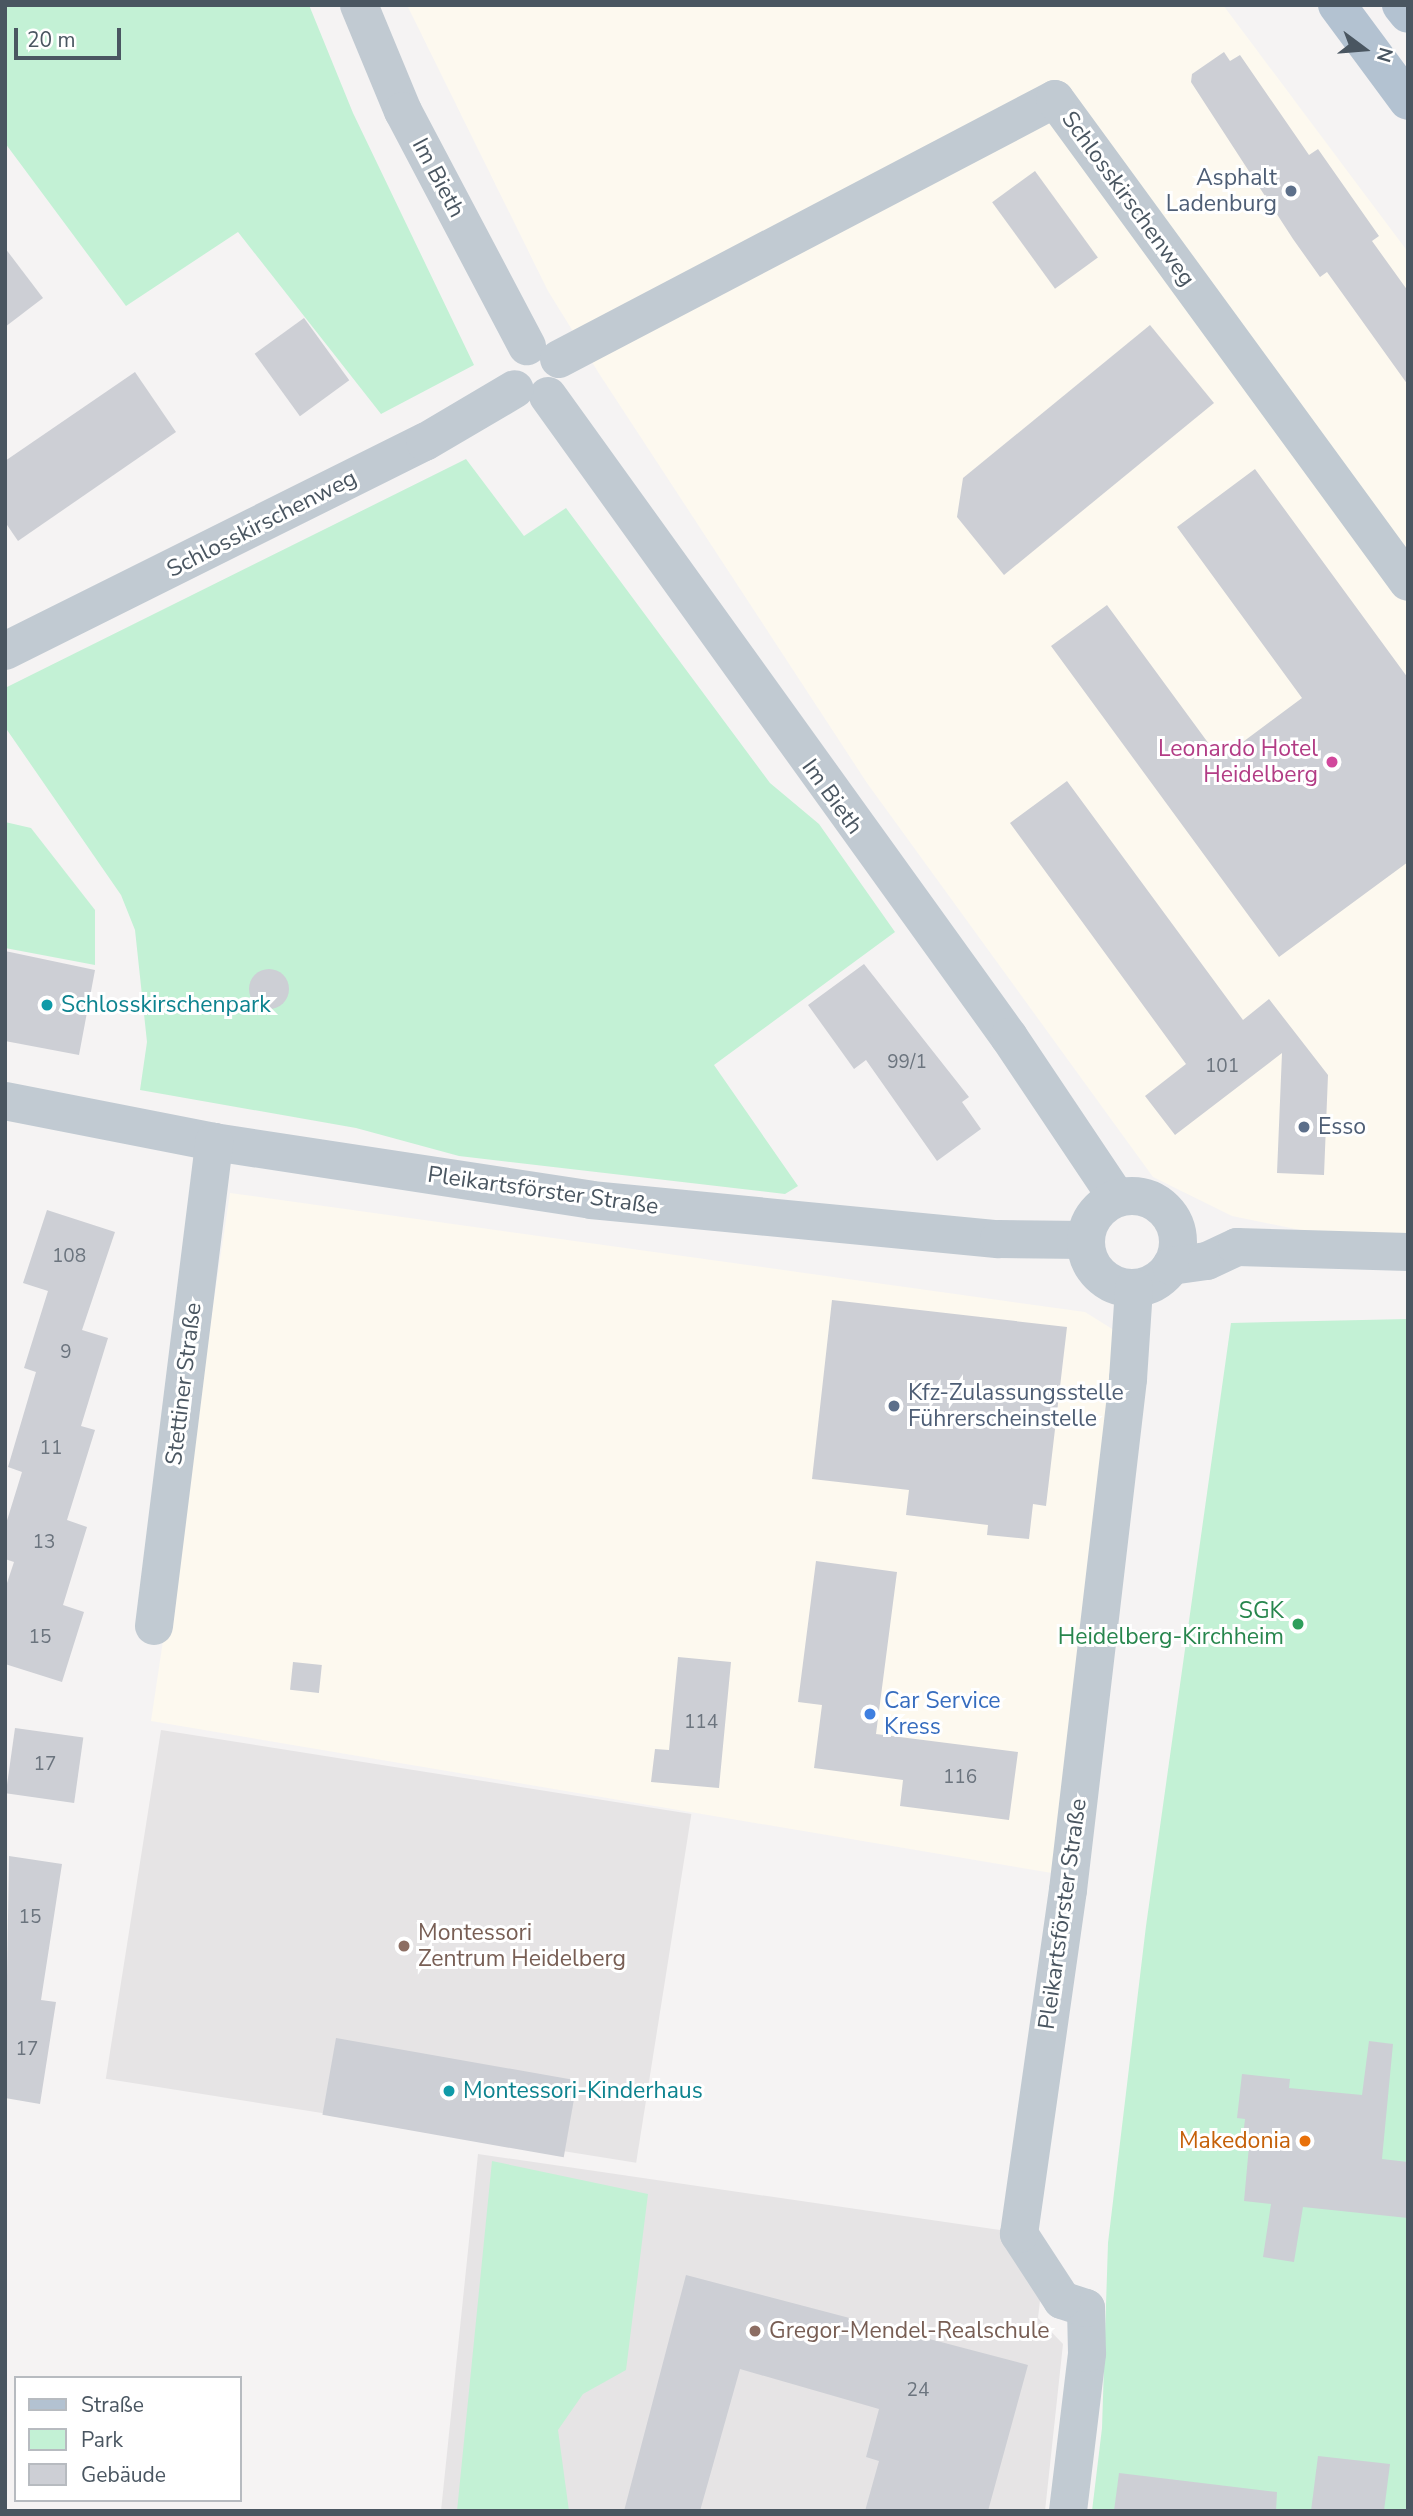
<!DOCTYPE html>
<html>
<head>
<meta charset="utf-8">
<style>
	body { margin:0 }
	#map { position:relative; width:1413px; height:2516px; overflow:hidden; background:#f5f3f3; font-family:"Nunito Sans",sans-serif }
	div>[style] { position:absolute }
	[style*='--x'] { left:calc(var(--x)*1px); top:calc(var(--y)*1px); width:calc(var(--w)*1px); rotate:calc(var(--a)*1deg) }
	.commercial>* { inset:0; background:#fdf9ef }
	.education>* { inset:0; background:#e6e4e5; transform-origin:0 0 }
	.green>* { inset:0; background:#c3f1d5 }
	.building>* { inset:0; background:#cdcfd5; transform-origin:0 0 }
	.round { border-radius:50% }
	.minor>* { height:38px; margin:-19px; padding:0 19px; transform-origin:19px; border-radius:19px; background:#c1cad2 }
	.minor>.ring { margin:-19px; padding:0; box-sizing:content-box; background:none; border:38px solid #c1cad2; border-radius:50% }
	.major>* { height:38px; margin:-19px; padding:0 19px; transform-origin:19px; border-radius:19px; background:#b3c2d1 }
	.dots>* { width:19px; height:19px; translate:-50% -50%; box-sizing:border-box; border:4px solid #fff; border-radius:50% }
	span { translate:-50% -50%; white-space:nowrap; text-align:center; line-height:1.15; -webkit-text-stroke:6px #fff; paint-order:stroke }
	.number-label { font-size:19px; color:#6b747e }
	.number-label span { -webkit-text-stroke-width:0 }
	.street-label { font-size:23px; color:#4a5661 }
	.service-label { font-size:23px; color:#4e5e75 }
	.right { translate:-100% -50%; text-align:right }
	.left { translate:0 -50%; text-align:left }
	.hotel-label { font-size:23px; color:#b23c85 }
	.culture-label { font-size:23px; color:#0d838f }
	.leisure-label { font-size:23px; color:#27864d }
	.shop-label { font-size:23px; color:#366cbe }
	.education-label { font-size:23px; color:#785e54 }
	.food-label { font-size:23px; color:#c56008 }
	.frame { position:absolute; inset:0; border:7px solid #4a5661; pointer-events:none }
	.legend { position:absolute; left:14px; top:2376px; width:228px; height:126px; box-sizing:border-box; background:#fff; border:2px solid #b7bbc0; margin:0; padding:9px 12px; list-style:none; font-size:21px; color:#4a5661 }
	.legend li { display:flex; align-items:center; gap:14px; height:35px }
	.legend b { width:35px; border:2px solid #b7bbc0 }
	.north { position:absolute; left:1329px; top:14px; width:70px; height:70px; -webkit-text-stroke:5px #fff; paint-order:stroke; rotate:106deg; font-size:19px; font-weight:700; line-height:28px; text-align:center; color:#4a5661 }
	.north::after { content:''; display:block; margin:auto; width:24px; height:32px; background:#4a5661; clip-path:polygon(50% 0,100% 100%,50% 72%,0 100%) }
	.scale { position:absolute; left:14px; top:28px; width:107px; height:32px; box-sizing:border-box; border:4px solid #4a5661; border-top:0; padding-left:9px; font-size:21px; line-height:24px; white-space:nowrap; color:#4a5661; -webkit-text-stroke:5px #fff; paint-order:stroke }
</style>
</head>
<body>
<div id="map">
	<div class="commercial">
		<div style="clip-path:polygon(407px 5px,1223px 5px,1408px 252px,1408px 1252px,1232px 1216px,1153px 1177px,867px 783px,600px 375px,548px 291px)"></div>
		<div style="clip-path:polygon(230px 1193px,1085px 1312px,1117px 1332px,1052px 1873px,151px 1721px)"></div>
	</div>
	<div class="education">
		<div style="left:161px;top:1730px;width:537px;height:353px;rotate:9deg"></div>
		<div style="clip-path:polygon(478px 2154px,1000px 2230px,1041px 2292px,1038px 2318px,1063px 2344px,1045px 2511px,441px 2511px)"></div>
	</div>
	<div class="green">
		<div style="clip-path:polygon(5px 5px,309px 5px,353px 113px,474px 365px,381px 414px,238px 232px,126px 306px,5px 143px)"></div>
		<div style="clip-path:polygon(466px 459px,524px 536px,566px 508px,770px 783px,819px 824px,895px 932px,714px 1065px,798px 1186px,785px 1194px,459px 1156px,356px 1128px,140px 1090px,147px 1042px,135px 930px,121px 895px,5px 727px,5px 688px)"></div>
		<div style="clip-path:polygon(5px 822px,31px 828px,95px 910px,95px 965px,5px 948px)"></div>
		<div style="clip-path:polygon(1408px 1319px,1408px 2511px,1092px 2511px,1102px 2428px,1108px 2243px,1146px 1926px,1231px 1323px)"></div>
		<div style="clip-path:polygon(492px 2161px,648px 2194px,626px 2370px,583px 2394px,558px 2430px,569px 2511px,457px 2511px)"></div>
	</div>
	<div class="building">
		<div style="clip-path:polygon(1224px 52px,1230px 61px,1240px 55px,1309px 155px,1318px 149px,1379px 236px,1372px 241px,1408px 291px,1408px 385px,1327px 272px,1320px 277px,1293px 239px,1191px 82px,1192px 74px)"></div>
		<div style="left:1035px;top:171px;width:107px;height:53px;rotate:54deg"></div>
		<div style="clip-path:polygon(5px 248px,43px 298px,5px 327px)"></div>
		<div style="left:304px;top:318px;width:77px;height:61px;rotate:54deg"></div>
		<div style="clip-path:polygon(1150px 325px,1214px 403px,1004px 575px,957px 517px,963px 478px)"></div>
		<div style="clip-path:polygon(135px 372px,176px 432px,18px 541px,5px 522px,5px 461px)"></div>
		<div style="clip-path:polygon(1255px 469px,1408px 678px,1408px 862px,1279px 957px,1051px 646px,1107px 605px,1220px 759px,1302px 698px,1177px 527px)"></div>
		<div style="clip-path:polygon(1067px 781px,1243px 1020px,1269px 999px,1328px 1075px,1324px 1175px,1277px 1173px,1282px 1053px,1175px 1135px,1145px 1096px,1186px 1064px,1010px 823px)"></div>
		<div style="clip-path:polygon(5px 951px,95px 970px,79px 1055px,5px 1041px)"></div>
		<div style="clip-path:polygon(864px 964px,969px 1097px,962px 1102px,981px 1129px,937px 1161px,866px 1060px,854px 1069px,808px 1005px)"></div>
		<div class="round" style="left:249px;top:969px;width:40px;height:40px"></div>
		<div style="clip-path:polygon(47px 1210px,115px 1232px,82px 1330px,108px 1338px,81px 1426px,95px 1430px,67px 1520px,87px 1527px,63px 1605px,84px 1612px,62px 1682px,5px 1664px,5px 1589px,14px 1562px,5px 1559px,5px 1527px,22px 1472px,8px 1467px,36px 1372px,24px 1368px,48px 1291px,23px 1283px)"></div>
		<div style="clip-path:polygon(832px 1300px,1067px 1327px,1046px 1506px,1033px 1504px,1029px 1539px,987px 1535px,988px 1525px,906px 1515px,909px 1490px,812px 1479px)"></div>
		<div style="clip-path:polygon(816px 1561px,897px 1572px,876px 1734px,1018px 1752px,1009px 1820px,900px 1806px,903px 1780px,814px 1768px,822px 1705px,798px 1702px)"></div>
		<div style="clip-path:polygon(678px 1657px,731px 1662px,719px 1788px,651px 1782px,655px 1749px,669px 1750px)"></div>
		<div style="left:293px;top:1662px;width:29px;height:28px;rotate:6deg"></div>
		<div style="left:15px;top:1728px;width:69px;height:66px;rotate:8deg"></div>
		<div style="clip-path:polygon(9px 1856px,62px 1864px,41px 2000px,56px 2002px,40px 2104px,5px 2098px)"></div>
		<div style="left:336px;top:2038px;width:245px;height:78px;rotate:10deg"></div>
		<div style="clip-path:polygon(1369px 2041px,1393px 2044px,1382px 2159px,1408px 2162px,1408px 2218px,1303px 2207px,1294px 2262px,1263px 2257px,1271px 2204px,1244px 2201px,1249px 2146px,1242px 2145px,1245px 2119px,1237px 2118px,1242px 2074px,1290px 2079px,1289px 2088px,1362px 2095px)"></div>
		<div style="clip-path:polygon(686px 2275px,1028px 2365px,988px 2511px,865px 2511px,879px 2461px,866px 2457px,879px 2409px,740px 2369px,700px 2511px,624px 2511px)"></div>
		<div style="clip-path:polygon(1318px 2456px,1390px 2464px,1384px 2511px,1311px 2511px)"></div>
		<div style="clip-path:polygon(1119px 2473px,1277px 2492px,1276px 2511px,1114px 2511px)"></div>
	</div>
	<div class="minor">
		<div style="--x:359;--y:5;--w:115;--a:67.5"></div>
		<div style="--x:403;--y:111;--w:266;--a:62.2"></div>
		<div style="--x:559;--y:359;--w:560;--a:-27.66"></div>
		<div style="--x:1055;--y:99;--w:598;--a:53.84"></div>
		<div style="--x:548;--y:396;--w:790;--a:54.28"></div>
		<div style="--x:1009;--y:1037;--w:192;--a:56.2"></div>
		<div style="--x:5;--y:651;--w:469;--a:-26.5"></div>
		<div style="--x:425;--y:442;--w:104;--a:-30.5"></div>
		<div style="--x:5;--y:1101;--w:213;--a:11.1"></div>
		<div style="--x:214;--y:1142;--w:381;--a:8.7"></div>
		<div style="--x:591;--y:1200;--w:410;--a:5.5"></div>
		<div style="--x:999;--y:1239;--w:86;--a:0.7"></div>
		<div class="ring" style="left:1086px;top:1196px;width:54px;height:54px"></div>
		<div style="--x:1171;--y:1266;--w:36;--a:-8"></div>
		<div style="--x:1207;--y:1261;--w:33;--a:-25"></div>
		<div style="--x:1237;--y:1247;--w:171;--a:1.7"></div>
		<div style="--x:154;--y:1626;--w:488;--a:-82.9"></div>
		<div style="--x:1068;--y:2511;--w:159;--a:-83.1"></div>
		<div style="--x:1087;--y:2353;--w:45;--a:-91.3"></div>
		<div style="--x:1086;--y:2308;--w:25;--a:-162"></div>
		<div style="--x:1062;--y:2300;--w:79;--a:-123.1"></div>
		<div style="--x:1019;--y:2234;--w:347;--a:-81.9"></div>
		<div style="--x:1068;--y:1890;--w:515;--a:-83.3"></div>
		<div style="--x:1128;--y:1379;--w:91;--a:-86.2"></div>
	</div>
	<div class="major">
		<div style="--x:1337;--y:5;--w:119;--a:53.5"></div>
		<div style="--x:1401;--y:5;--w:11;--a:52"></div>
	</div>
	<div class="dots">
		<div style="left:1291px;top:191px;background:#5c6f8a"></div>
		<div style="left:1332px;top:762px;background:#d1479c"></div>
		<div style="left:47px;top:1005px;background:#0f9aa8"></div>
		<div style="left:1304px;top:1127px;background:#5c6f8a"></div>
		<div style="left:894px;top:1406px;background:#5c6f8a"></div>
		<div style="left:1298px;top:1624px;background:#2e9e5b"></div>
		<div style="left:870px;top:1714px;background:#3f7fe0"></div>
		<div style="left:404px;top:1946px;background:#8d6e63"></div>
		<div style="left:449px;top:2091px;background:#0f9aa8"></div>
		<div style="left:1305px;top:2141px;background:#e8710a"></div>
		<div style="left:755px;top:2331px;background:#8d6e63"></div>
	</div>
	<div class="number-label">
		<span style="left:907px;top:1063px">99/1</span>
		<span style="left:1222px;top:1067px">101</span>
		<span style="left:69px;top:1257px">108</span>
		<span style="left:66px;top:1353px">9</span>
		<span style="left:51px;top:1449px">11</span>
		<span style="left:44px;top:1543px">13</span>
		<span style="left:40px;top:1638px">15</span>
		<span style="left:701px;top:1723px">114</span>
		<span style="left:45px;top:1765px">17</span>
		<span style="left:960px;top:1778px">116</span>
		<span style="left:30px;top:1918px">15</span>
		<span style="left:27px;top:2050px">17</span>
		<span style="left:918px;top:2391px">24</span>
	</div>
	<div class="street-label">
		<span style="left:438px;top:178px;rotate:62deg">Im Bieth</span>
		<span style="left:1128px;top:199px;rotate:54deg">Schlosskirschenweg</span>
		<span style="left:262px;top:524px;rotate:-27deg">Schlosskirschenweg</span>
		<span style="left:832px;top:797px;rotate:54deg">Im Bieth</span>
		<span style="left:543px;top:1191px;rotate:8deg">Pleikartsförster Straße</span>
		<span style="left:184px;top:1384px;rotate:-83deg">Stettiner Straße</span>
		<span style="left:1063px;top:1914px;rotate:-82deg">Pleikartsförster Straße</span>
	</div>
	<div class="service-label">
		<span class="right" style="left:1277px;top:191px">Asphalt<br>Ladenburg</span>
		<span class="left" style="left:1318px;top:1127px">Esso</span>
		<span class="left" style="left:908px;top:1406px">Kfz-Zulassungsstelle<br>Führerscheinstelle</span>
	</div>
	<div class="hotel-label">
		<span class="right" style="left:1318px;top:762px">Leonardo Hotel<br>Heidelberg</span>
	</div>
	<div class="culture-label">
		<span class="left" style="left:61px;top:1005px">Schlosskirschenpark</span>
		<span class="left" style="left:463px;top:2091px">Montessori-Kinderhaus</span>
	</div>
	<div class="leisure-label">
		<span class="right" style="left:1284px;top:1624px">SGK<br>Heidelberg-Kirchheim</span>
	</div>
	<div class="shop-label">
		<span class="left" style="left:884px;top:1714px">Car Service<br>Kress</span>
	</div>
	<div class="education-label">
		<span class="left" style="left:418px;top:1946px">Montessori<br>Zentrum Heidelberg</span>
		<span class="left" style="left:769px;top:2331px">Gregor-Mendel-Realschule</span>
	</div>
	<div class="food-label">
		<span class="right" style="left:1291px;top:2141px">Makedonia</span>
	</div>
	<div class="frame"></div>
	<ul class="legend">
	<li><b style="height:9px;background:#b3c2d1"></b>Straße</li>
	<li><b style="height:19px;background:#c3f1d5"></b>Park</li>
	<li><b style="height:19px;background:#cdcfd5"></b>Gebäude</li>
	</ul>
	<div class="north">N</div>
	<div class="scale">20 m</div>
</div>
</body>
</html>
